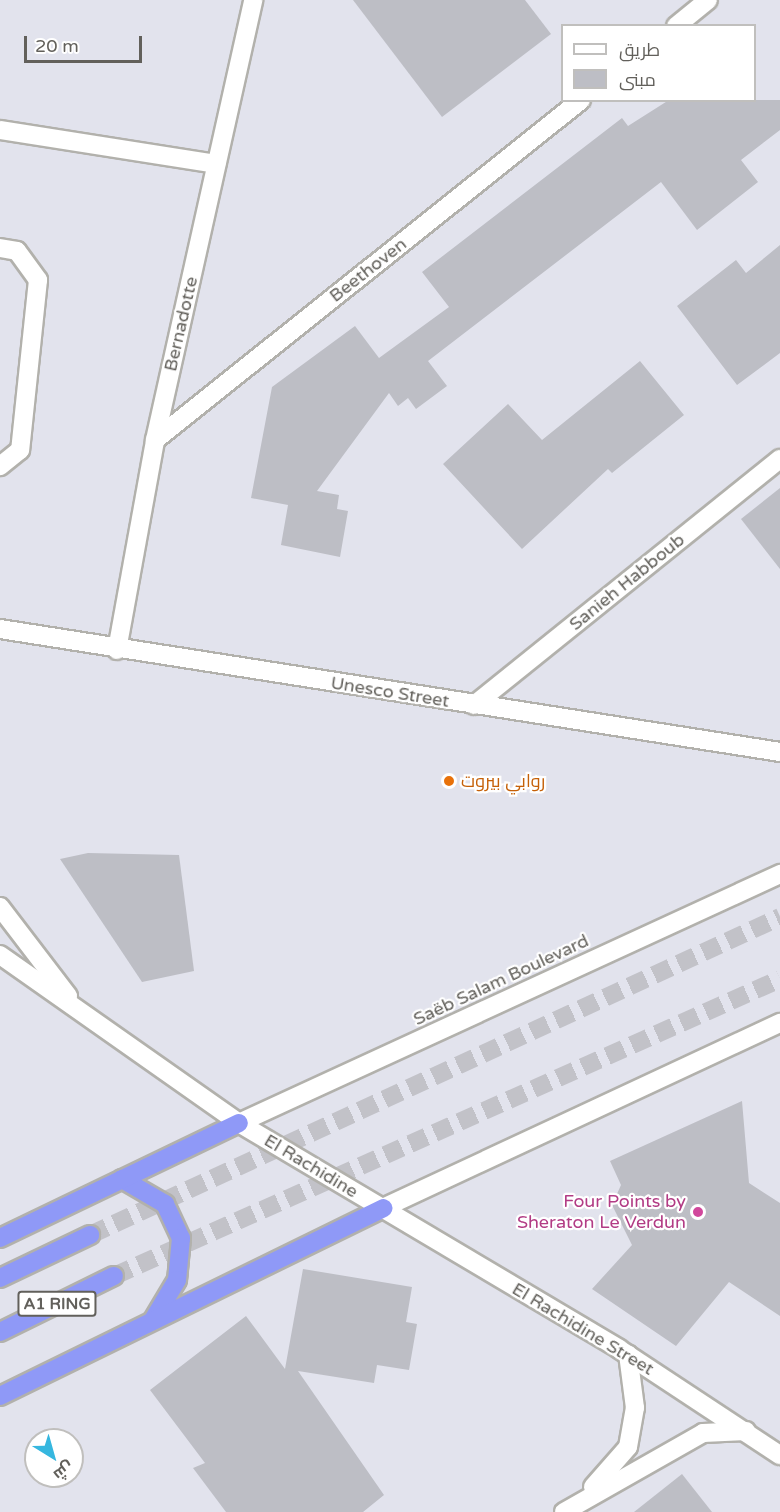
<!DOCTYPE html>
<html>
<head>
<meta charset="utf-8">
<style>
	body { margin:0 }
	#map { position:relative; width:780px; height:1512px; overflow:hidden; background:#e2e3ed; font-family:"Varela Round",Cairo,sans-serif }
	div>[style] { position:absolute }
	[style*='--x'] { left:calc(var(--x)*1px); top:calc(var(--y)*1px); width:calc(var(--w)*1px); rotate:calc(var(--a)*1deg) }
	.building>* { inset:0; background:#bdbec5 }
	.highway-tunnel>* { height:18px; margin-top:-9px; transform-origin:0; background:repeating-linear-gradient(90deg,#c2c2c8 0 18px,transparent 0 27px) }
	.roads { filter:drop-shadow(2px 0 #b2b1ac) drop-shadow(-2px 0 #b2b1ac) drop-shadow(0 2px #b2b1ac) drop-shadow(0 -2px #b2b1ac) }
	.lane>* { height:18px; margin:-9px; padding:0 9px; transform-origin:9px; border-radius:9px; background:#fff }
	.street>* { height:18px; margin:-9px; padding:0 9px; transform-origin:9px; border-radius:9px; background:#fff }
	.secondary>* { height:18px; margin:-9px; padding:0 9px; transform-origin:9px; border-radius:9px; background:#fff }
	.highway>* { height:18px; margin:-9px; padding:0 9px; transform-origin:9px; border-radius:9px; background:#8f99f7 }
	.dots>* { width:16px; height:16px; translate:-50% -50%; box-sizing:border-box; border:3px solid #fff; border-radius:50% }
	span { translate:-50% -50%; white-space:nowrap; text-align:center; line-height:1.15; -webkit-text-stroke:4.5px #fff; paint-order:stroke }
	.shield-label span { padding:2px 4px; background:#fff; border:2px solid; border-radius:4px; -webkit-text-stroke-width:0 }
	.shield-label { font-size:16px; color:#62605b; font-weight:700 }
	.street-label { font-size:18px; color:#62605b }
	.food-label { font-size:18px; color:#c56008 }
	.left { translate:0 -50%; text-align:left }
	.hotel-label { font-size:18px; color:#b23c85 }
	.right { translate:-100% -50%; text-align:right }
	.legend { position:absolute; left:561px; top:24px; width:195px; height:78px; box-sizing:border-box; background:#fff; border:2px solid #c0bfbd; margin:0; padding:8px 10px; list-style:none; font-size:18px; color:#62605b }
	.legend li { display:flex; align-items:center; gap:12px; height:30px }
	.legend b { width:30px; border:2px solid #c0bfbd }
	.north { position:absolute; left:24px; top:1428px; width:60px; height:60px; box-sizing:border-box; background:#fff; border:2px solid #c0bfbd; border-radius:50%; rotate:143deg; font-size:16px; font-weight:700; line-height:24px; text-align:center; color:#62605b }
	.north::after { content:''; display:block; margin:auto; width:21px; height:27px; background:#36b7df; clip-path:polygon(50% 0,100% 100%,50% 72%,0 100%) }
	.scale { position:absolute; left:24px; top:36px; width:118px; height:27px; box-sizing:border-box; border:3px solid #62605b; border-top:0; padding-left:8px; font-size:18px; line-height:21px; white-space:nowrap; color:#62605b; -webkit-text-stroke:4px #fff; paint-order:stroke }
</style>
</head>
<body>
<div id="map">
	<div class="building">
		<div style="clip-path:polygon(353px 0,525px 0,551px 34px,442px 117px)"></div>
		<div style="clip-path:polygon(669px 100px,780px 100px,780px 130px,741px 160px,758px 182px,697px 230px,661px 182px,428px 361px,447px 386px,416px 409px,408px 398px,398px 406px,389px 393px,317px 491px,339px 495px,337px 509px,348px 511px,340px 557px,281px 545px,288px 505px,251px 498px,272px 387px,355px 326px,379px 358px,449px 307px,422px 272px,622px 118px,628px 126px)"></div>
		<div style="clip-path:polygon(780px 245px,780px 353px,737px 385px,677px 306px,736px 260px,746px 273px)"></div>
		<div style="clip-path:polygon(640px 361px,684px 415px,612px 473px,608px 469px,522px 549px,443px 464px,508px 404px,542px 440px)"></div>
		<div style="clip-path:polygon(780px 488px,780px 569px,741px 519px)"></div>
		<div style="clip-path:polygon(88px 853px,179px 855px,194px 971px,142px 982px,60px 859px)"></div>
		<div style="clip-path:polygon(742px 1101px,749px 1183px,780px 1203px,780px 1316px,729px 1282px,676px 1346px,592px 1289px,632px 1245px,612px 1205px,621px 1185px,610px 1161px)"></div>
		<div style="clip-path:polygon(303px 1269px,412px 1287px,406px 1322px,417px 1324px,409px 1370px,377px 1365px,374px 1383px,298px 1371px,384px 1495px,363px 1512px,226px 1512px,193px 1468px,205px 1463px,150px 1390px,246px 1316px,285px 1369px)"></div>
		<div style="clip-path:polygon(682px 1474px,712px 1512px,634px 1512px)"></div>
	</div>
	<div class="highway-tunnel">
		<div style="--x:90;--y:1235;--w:760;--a:-24.74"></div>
		<div style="--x:114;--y:1276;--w:729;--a:-24.03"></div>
	</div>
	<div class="roads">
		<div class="lane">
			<div style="--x:0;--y:130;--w:219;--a:8.9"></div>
			<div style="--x:0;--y:248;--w:17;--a:10"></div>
			<div style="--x:17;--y:251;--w:36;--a:54"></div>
			<div style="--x:38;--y:280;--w:171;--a:96"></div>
			<div style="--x:20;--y:450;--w:26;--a:141"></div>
		</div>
		<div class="street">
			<div style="--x:676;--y:26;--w:41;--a:-39.1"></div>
			<div style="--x:155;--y:440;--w:545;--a:-38.59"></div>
			<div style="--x:117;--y:650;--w:213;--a:-79.7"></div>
			<div style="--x:155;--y:440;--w:451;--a:-77.4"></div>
			<div style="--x:474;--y:705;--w:393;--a:-38.8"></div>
			<div style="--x:593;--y:1487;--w:53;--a:-48.8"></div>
			<div style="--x:628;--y:1447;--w:40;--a:-80"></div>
			<div style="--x:635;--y:1408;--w:54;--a:-97.4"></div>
			<div style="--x:564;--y:1512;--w:160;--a:-29.6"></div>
			<div style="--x:703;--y:1433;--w:43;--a:-2.7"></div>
		</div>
		<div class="secondary">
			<div style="--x:0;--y:629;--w:790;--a:8.96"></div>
			<div style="--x:0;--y:907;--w:112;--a:52.6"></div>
			<div style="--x:0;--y:955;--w:292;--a:35.1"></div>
			<div style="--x:239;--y:1123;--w:442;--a:30.7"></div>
			<div style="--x:619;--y:1349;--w:193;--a:33.4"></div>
			<div style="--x:239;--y:1123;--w:596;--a:-24.71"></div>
			<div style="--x:383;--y:1208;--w:438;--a:-25"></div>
		</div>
		<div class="highway">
			<div style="--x:122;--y:1179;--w:50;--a:30.2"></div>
			<div style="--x:165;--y:1204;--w:38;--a:65"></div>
			<div style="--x:181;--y:1238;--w:42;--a:95.4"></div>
			<div style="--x:177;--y:1280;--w:47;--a:121"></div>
			<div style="--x:0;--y:1238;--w:265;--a:-25.7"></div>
			<div style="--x:0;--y:1278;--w:100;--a:-25.5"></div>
			<div style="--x:0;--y:1332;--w:127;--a:-26.2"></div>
			<div style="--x:0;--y:1396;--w:427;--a:-26.1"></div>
		</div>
	</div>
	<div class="dots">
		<div style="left:449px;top:781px;background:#e8710a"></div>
		<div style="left:698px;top:1212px;background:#d1479c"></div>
	</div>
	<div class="shield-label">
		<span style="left:57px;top:1304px">A1 RING</span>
	</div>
	<div class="street-label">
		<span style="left:368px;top:270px;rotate:-38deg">Beethoven</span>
		<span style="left:181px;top:324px;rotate:-77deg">Bernadotte</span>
		<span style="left:627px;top:582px;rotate:-39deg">Sanieh Habboub</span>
		<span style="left:390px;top:692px;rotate:9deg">Unesco Street</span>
		<span style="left:501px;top:980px;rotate:-25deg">Saëb Salam Boulevard</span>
		<span style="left:311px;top:1166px;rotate:31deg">El Rachidine</span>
		<span style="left:583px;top:1329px;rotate:31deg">El Rachidine Street</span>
	</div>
	<div class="food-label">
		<span class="left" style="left:461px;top:781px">روابي بيروت</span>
	</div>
	<div class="hotel-label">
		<span class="right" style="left:686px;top:1212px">Four Points by<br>Sheraton Le Verdun</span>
	</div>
	<ul class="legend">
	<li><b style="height:8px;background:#fff"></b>طريق</li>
	<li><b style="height:16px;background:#bdbec5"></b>مبنى</li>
	</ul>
	<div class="north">ش</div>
	<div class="scale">20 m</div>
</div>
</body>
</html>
